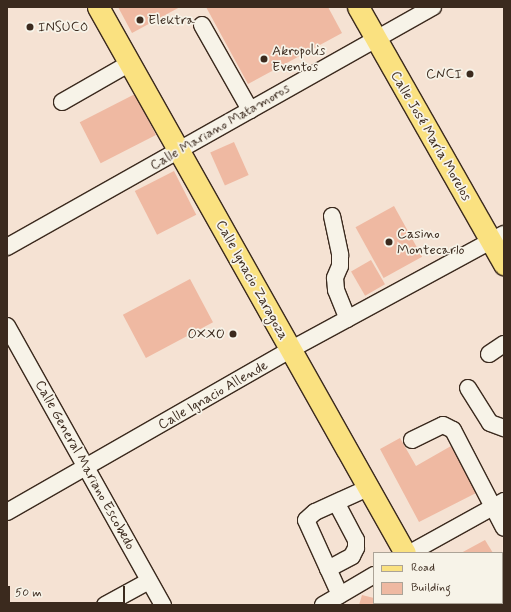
<!DOCTYPE html>
<html>
<head>
<meta charset="utf-8">
<style>
	body { margin:0 }
	#map { position:relative; width:511px; height:612px; overflow:hidden; background:#f5e2d3; font-family:Mynerve,sans-serif }
	div>[style] { position:absolute }
	[style*='--x'] { left:calc(var(--x)*1px); top:calc(var(--y)*1px); width:calc(var(--w)*1px); rotate:calc(var(--a)*1deg) }
	.building>* { inset:0; background:#efb9a2; transform-origin:0 0 }
	.roads { filter:drop-shadow(1px 0 #3b2a1e) drop-shadow(-1px 0 #3b2a1e) drop-shadow(0 1px #3b2a1e) drop-shadow(0 -1px #3b2a1e) }
	.minor>* { height:16px; margin:-8px; padding:0 8px; transform-origin:8px; border-radius:8px; background:#f7f3e8 }
	.major>* { height:21px; margin:-10.5px; padding:0 10.5px; transform-origin:10.5px; border-radius:10.5px; background:#fae180 }
	.dots>* { width:11px; height:11px; translate:-50% -50%; box-sizing:border-box; border:2px solid #f7f3e8; border-radius:50% }
	span { translate:-50% -50%; white-space:nowrap; text-align:center; line-height:1.15; -webkit-text-stroke:3.5px #f7f3e8; paint-order:stroke }
	.poi-label { font-size:14px; color:#3b2a1e }
	.left { translate:0 -50%; text-align:left }
	.right { translate:-100% -50%; text-align:right }
	.street-label { font-size:14px; color:#3b2a1e }
	.frame { position:absolute; inset:0; border:8px solid #3b2a1e; pointer-events:none }
	.legend { position:absolute; left:373px; top:552px; width:130px; height:52px; box-sizing:border-box; background:#f7f3e8; border:1px solid #aca397; margin:0; padding:5px 7px; list-style:none; font-size:12px; color:#3b2a1e }
	.legend li { display:flex; align-items:center; gap:8px; height:20px }
	.legend b { width:20px; border:1px solid #aca397 }
	.scale { position:absolute; left:8px; top:586px; width:117px; height:18px; box-sizing:border-box; border:2px solid #3b2a1e; border-top:0; padding-left:5px; font-size:12px; line-height:14px; white-space:nowrap; color:#3b2a1e; -webkit-text-stroke:3px #f7f3e8; paint-order:stroke }
</style>
</head>
<body>
<div id="map">
	<div class="building">
		<div style="clip-path:polygon(118px 7px,180px 7px,132px 33px)"></div>
		<div style="clip-path:polygon(206px 7px,328px 7px,342px 33px,248px 84px)"></div>
		<div style="left:135px;top:94px;width:46px;height:62px;rotate:63deg"></div>
		<div style="left:234px;top:142px;width:36px;height:26px;rotate:66deg"></div>
		<div style="left:174px;top:171px;width:49px;height:44px;rotate:63deg"></div>
		<div style="left:394px;top:206px;width:58px;height:44px;rotate:61deg"></div>
		<div style="left:371px;top:260px;width:28px;height:23px;rotate:60deg"></div>
		<div style="left:190px;top:279px;width:49px;height:76px;rotate:62deg"></div>
		<div style="clip-path:polygon(400px 438px,416px 466px,451px 446px,478px 492px,419px 522px,380px 449px)"></div>
		<div style="clip-path:polygon(485px 540px,493px 553px,461px 553px)"></div>
		<div style="clip-path:polygon(362px 595px,374px 598px,374px 603px,397px 605px,359px 605px)"></div>
	</div>
	<div class="roads">
		<div class="minor">
			<div style="--x:202;--y:25;--w:98;--a:60.5"></div>
			<div style="--x:62;--y:102;--w:78;--a:-29.8"></div>
			<div style="--x:332;--y:216;--w:40;--a:78"></div>
			<div style="--x:340;--y:255;--w:11;--a:90"></div>
			<div style="--x:340;--y:266;--w:13;--a:113"></div>
			<div style="--x:335;--y:278;--w:12;--a:85"></div>
			<div style="--x:336;--y:290;--w:31;--a:68"></div>
			<div style="--x:7;--y:247;--w:489;--a:-29.4"></div>
			<div style="--x:7;--y:326;--w:320;--a:60.8"></div>
			<div style="--x:489;--y:354;--w:18;--a:-34"></div>
			<div style="--x:468;--y:388;--w:41;--a:57.8"></div>
			<div style="--x:490;--y:423;--w:15;--a:20"></div>
			<div style="--x:412;--y:440;--w:34;--a:-26"></div>
			<div style="--x:443;--y:425;--w:11;--a:27"></div>
			<div style="--x:453;--y:430;--w:110;--a:62.5"></div>
			<div style="--x:7;--y:512;--w:326;--a:-29.8"></div>
			<div style="--x:290;--y:350;--w:243;--a:-28.5"></div>
			<div style="--x:410;--y:553;--w:107;--a:-29"></div>
			<div style="--x:328;--y:569;--w:27;--a:-28"></div>
			<div style="--x:352;--y:556;--w:9;--a:-63"></div>
			<div style="--x:356;--y:548;--w:8;--a:-90"></div>
			<div style="--x:356;--y:540;--w:41;--a:-117.8"></div>
			<div style="--x:340;--y:595;--w:82;--a:-114.4"></div>
			<div style="--x:306;--y:520;--w:12;--a:-42"></div>
			<div style="--x:315;--y:512;--w:58;--a:-24.4"></div>
			<div style="--x:105;--y:605;--w:50;--a:-28.6"></div>
			<div style="--x:323;--y:605;--w:59;--a:-30.5"></div>
		</div>
		<div class="major">
			<div style="--x:98;--y:7;--w:626;--a:60.65"></div>
			<div style="--x:358;--y:7;--w:296;--a:60.4"></div>
			<div style="--x:433;--y:603;--w:2;--a:63"></div>
		</div>
	</div>
	<div class="dots">
		<div style="left:140px;top:20px;background:#3b2a1e"></div>
		<div style="left:30px;top:27px;background:#3b2a1e"></div>
		<div style="left:264px;top:59px;background:#3b2a1e"></div>
		<div style="left:470px;top:74px;background:#3b2a1e"></div>
		<div style="left:389px;top:242px;background:#3b2a1e"></div>
		<div style="left:233px;top:334px;background:#3b2a1e"></div>
	</div>
	<div class="poi-label">
		<span class="left" style="left:148px;top:20px">Elektra</span>
		<span class="left" style="left:38px;top:27px">INSUCO</span>
		<span class="left" style="left:272px;top:59px">Akropolis<br>Eventos</span>
		<span class="right" style="left:462px;top:74px">CNCI</span>
		<span class="left" style="left:397px;top:242px">Casino<br>Montecarlo</span>
		<span class="right" style="left:225px;top:334px">OXXO</span>
	</div>
	<div class="street-label">
		<span style="left:220px;top:127px;rotate:-30deg">Calle Mariano Matamoros</span>
		<span style="left:431px;top:136px;rotate:60deg">Calle José María Morelos</span>
		<span style="left:252px;top:280px;rotate:61deg">Calle Ignacio Zaragoza</span>
		<span style="left:213px;top:395px;rotate:-30deg">Calle Ignacio Allende</span>
		<span style="left:85px;top:465px;rotate:61deg">Calle General Mariano Escobedo</span>
	</div>
	<div class="frame"></div>
	<ul class="legend">
	<li><b style="height:5px;background:#fae180"></b>Road</li>
	<li><b style="height:11px;background:#efb9a2"></b>Building</li>
	</ul>
	<div class="scale">50 m</div>
</div>
</body>
</html>
